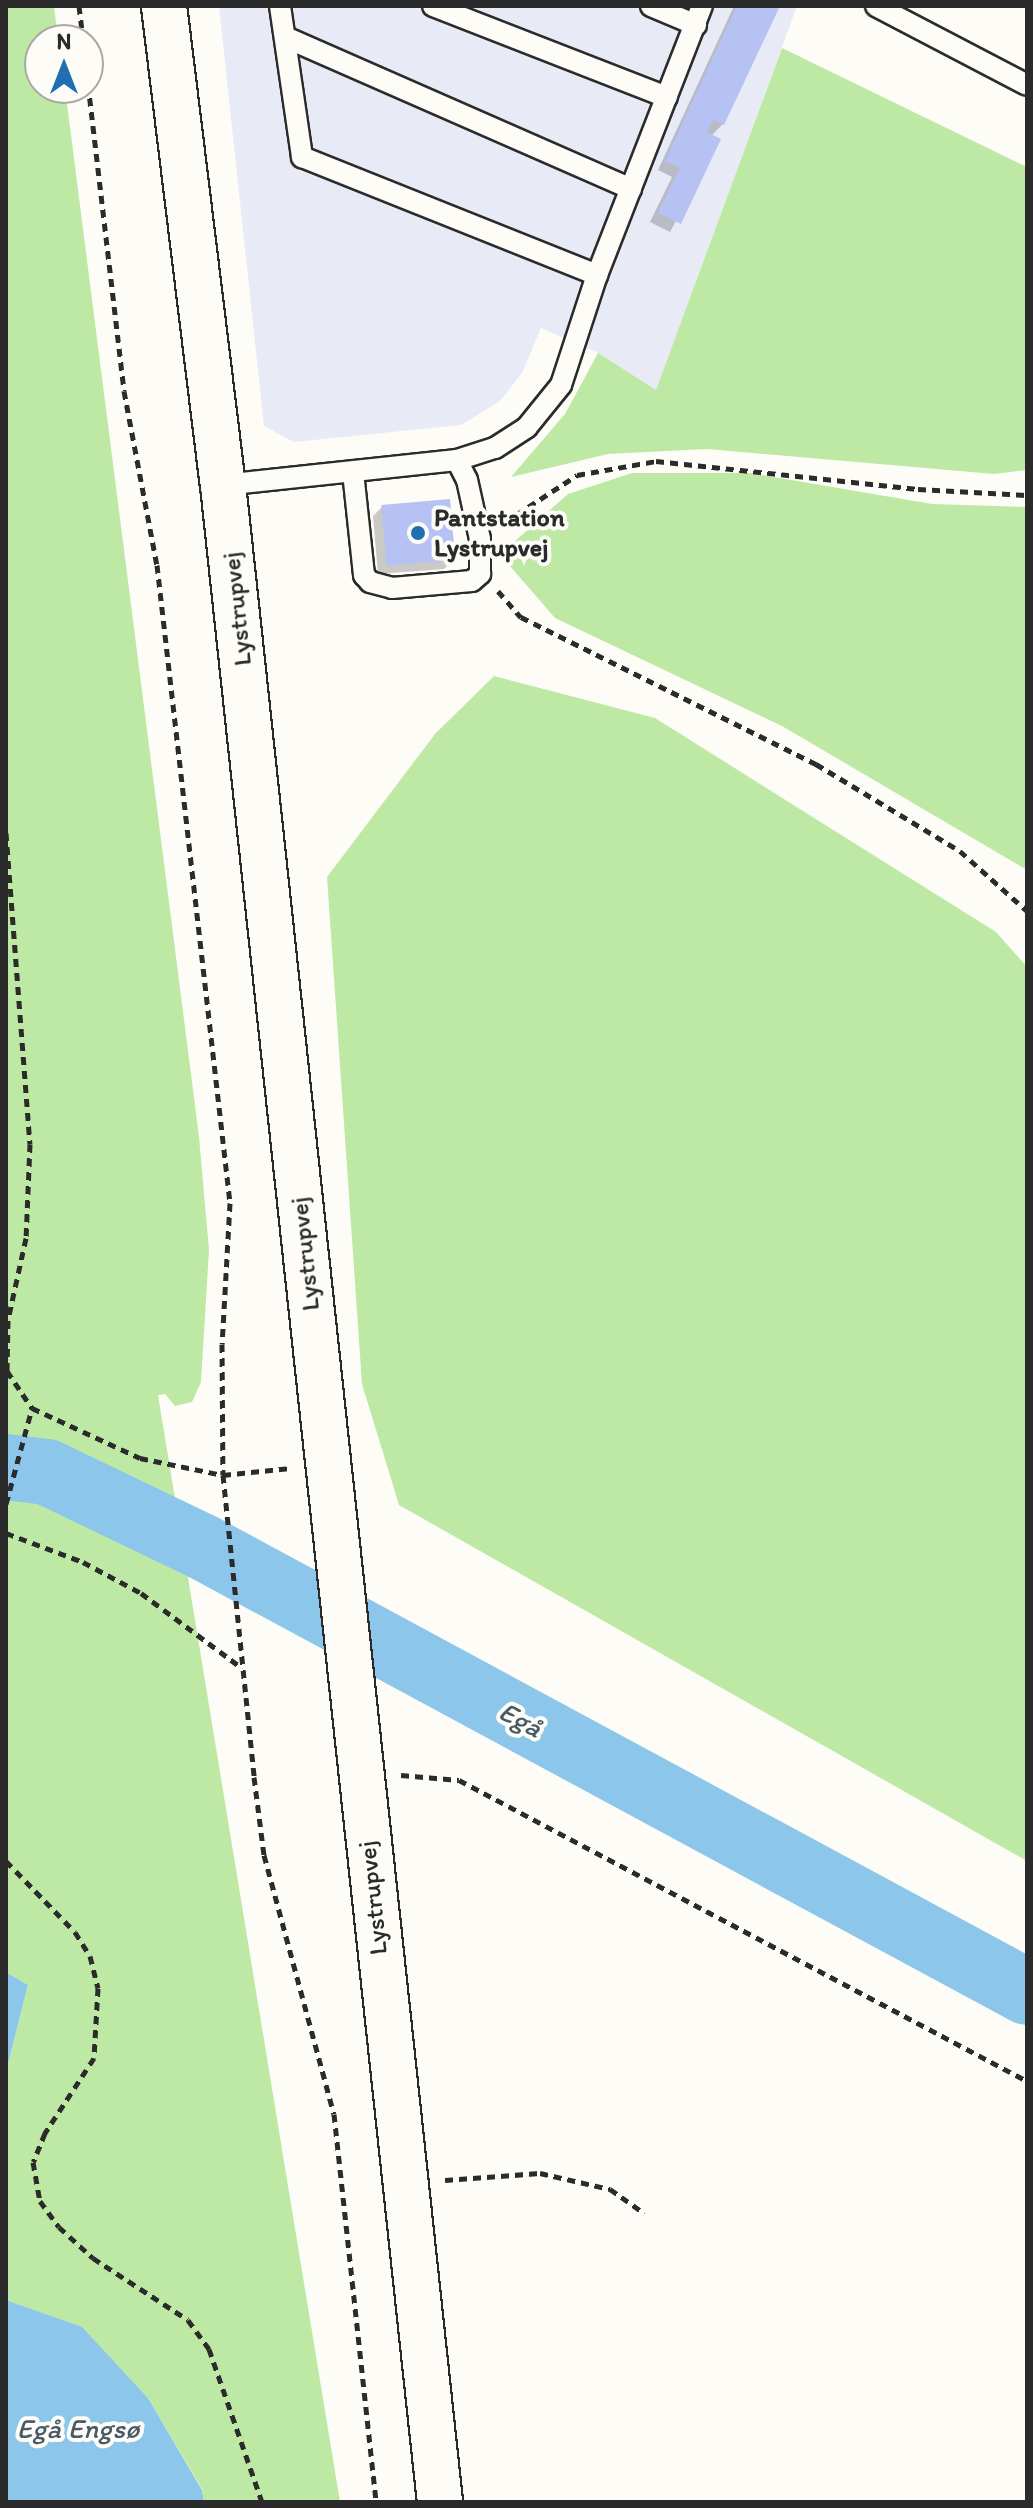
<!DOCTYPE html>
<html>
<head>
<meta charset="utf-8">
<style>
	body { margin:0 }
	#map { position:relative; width:1033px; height:2508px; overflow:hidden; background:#fdfcf7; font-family:Itim,sans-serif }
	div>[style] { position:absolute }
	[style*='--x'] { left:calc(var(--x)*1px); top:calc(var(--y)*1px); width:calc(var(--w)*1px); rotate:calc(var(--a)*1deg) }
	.built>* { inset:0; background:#e8ebf6 }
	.green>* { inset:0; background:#bee9a5 }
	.water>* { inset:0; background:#8cc7eb }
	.shadow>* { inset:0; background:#0003 }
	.river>* { height:66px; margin:-33px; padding:0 33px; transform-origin:33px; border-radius:33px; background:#8cc7eb }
	.building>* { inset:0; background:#b6c2f3; transform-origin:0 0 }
	.path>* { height:5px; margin-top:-2.5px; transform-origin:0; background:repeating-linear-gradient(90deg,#2b2b2b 0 8px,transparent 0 14px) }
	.roads { filter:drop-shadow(2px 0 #2b2b2b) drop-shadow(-2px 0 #2b2b2b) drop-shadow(0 2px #2b2b2b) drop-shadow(0 -2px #2b2b2b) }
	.service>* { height:20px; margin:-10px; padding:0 10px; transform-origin:10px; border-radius:10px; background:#fdfcf7 }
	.tertiary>* { height:44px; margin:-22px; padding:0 22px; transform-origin:22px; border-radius:22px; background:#fdfcf7 }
	.dots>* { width:22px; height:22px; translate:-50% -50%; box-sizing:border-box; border:4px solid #fdfcf7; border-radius:50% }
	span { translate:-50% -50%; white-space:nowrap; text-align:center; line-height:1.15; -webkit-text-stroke:8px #fdfcf7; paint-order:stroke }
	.poi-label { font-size:26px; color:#2b2b2b; font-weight:700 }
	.left { translate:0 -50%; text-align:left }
	.street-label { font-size:26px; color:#2b2b2b }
	.water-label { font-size:28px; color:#485a65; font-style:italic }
	.frame { position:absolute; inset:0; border:8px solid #2b2b2b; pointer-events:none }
	.north { position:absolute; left:24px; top:24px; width:80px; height:80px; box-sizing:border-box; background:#fdfcf7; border:2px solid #a9a8a5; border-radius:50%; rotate:0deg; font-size:22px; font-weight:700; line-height:32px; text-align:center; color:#2b2b2b }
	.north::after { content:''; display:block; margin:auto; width:28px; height:36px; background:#1f6fb2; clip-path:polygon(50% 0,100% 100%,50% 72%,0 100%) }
</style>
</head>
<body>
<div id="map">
	<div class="built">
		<div style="clip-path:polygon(219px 6px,797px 6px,656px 391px,598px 353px,541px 328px,522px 373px,500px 401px,461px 425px,294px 442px,264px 426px)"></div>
	</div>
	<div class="green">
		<div style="clip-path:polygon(6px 6px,54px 6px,58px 40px,40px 40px,40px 88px,65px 88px,199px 1137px,209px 1250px,201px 1382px,192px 1402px,175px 1406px,165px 1394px,158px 1395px,340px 2502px,204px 2502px,202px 2489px,148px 2398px,82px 2328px,6px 2300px,6px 2072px,28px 1985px,6px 1972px)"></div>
		<div style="clip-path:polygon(782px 48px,1027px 167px,1027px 470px,994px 474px,707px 449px,608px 454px,511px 477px,565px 414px,598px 353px,656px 390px)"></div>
		<div style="clip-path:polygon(632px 473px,750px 473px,932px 504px,1027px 507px,1027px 870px,782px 726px,555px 618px,510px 566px,505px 550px,568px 494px)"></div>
		<div style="clip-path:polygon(494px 676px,655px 718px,996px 932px,1027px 967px,1027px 1861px,399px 1505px,362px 1384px,327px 877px,435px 734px)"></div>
	</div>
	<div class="water">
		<div style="clip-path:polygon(6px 1972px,28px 1985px,6px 2072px)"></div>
		<div style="clip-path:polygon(6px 2300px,82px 2327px,148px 2398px,202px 2490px,204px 2502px,6px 2502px)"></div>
	</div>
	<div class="shadow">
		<div style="clip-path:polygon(734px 6px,778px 6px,723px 124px,711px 136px,719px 140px,670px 232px,650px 222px,672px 177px,658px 170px)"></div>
		<div style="clip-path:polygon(382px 507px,453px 560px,444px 569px,378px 574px,373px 516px)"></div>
	</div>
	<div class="river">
		<div style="--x:6;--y:1467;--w:41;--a:7"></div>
		<div style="--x:47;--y:1472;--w:173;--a:25.7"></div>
		<div style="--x:203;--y:1547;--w:936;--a:28.37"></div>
	</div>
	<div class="building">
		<div style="clip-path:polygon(737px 6px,780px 6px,724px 125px,713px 120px,707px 132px,721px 139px,681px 224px,658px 213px,680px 168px,665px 161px)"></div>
		<div style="left:450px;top:499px;width:61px;height:69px;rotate:85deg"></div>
	</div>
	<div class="path">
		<div style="--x:79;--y:6;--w:34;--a:83"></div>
		<div style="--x:88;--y:84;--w:309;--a:83.3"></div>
		<div style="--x:124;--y:391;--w:177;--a:79.3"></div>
		<div style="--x:157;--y:565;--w:642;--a:83.47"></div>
		<div style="--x:230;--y:1203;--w:141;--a:93.2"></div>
		<div style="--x:222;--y:1344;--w:131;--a:89.6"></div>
		<div style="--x:223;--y:1475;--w:304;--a:84.1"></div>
		<div style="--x:254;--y:1777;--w:79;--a:82.7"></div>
		<div style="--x:264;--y:1855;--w:268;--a:74.9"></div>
		<div style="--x:334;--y:2114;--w:390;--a:83.8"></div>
		<div style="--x:505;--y:522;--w:86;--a:-33.1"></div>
		<div style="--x:577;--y:475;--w:80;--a:-10"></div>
		<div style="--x:656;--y:461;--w:263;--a:6.1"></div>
		<div style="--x:918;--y:489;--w:109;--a:3.2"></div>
		<div style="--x:498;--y:591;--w:35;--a:49"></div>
		<div style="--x:521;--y:617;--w:330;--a:26.5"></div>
		<div style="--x:816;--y:764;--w:168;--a:31.1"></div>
		<div style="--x:960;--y:851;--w:90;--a:41.8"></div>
		<div style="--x:6;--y:833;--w:312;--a:85.6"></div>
		<div style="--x:30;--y:1144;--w:94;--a:92.4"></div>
		<div style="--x:26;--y:1238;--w:84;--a:102.4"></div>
		<div style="--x:8;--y:1320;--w:51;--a:91.1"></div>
		<div style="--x:7;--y:1371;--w:45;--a:56"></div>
		<div style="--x:32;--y:1408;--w:119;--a:24.8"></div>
		<div style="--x:140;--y:1458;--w:85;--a:11.6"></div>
		<div style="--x:223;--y:1475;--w:68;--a:-5.9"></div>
		<div style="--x:6;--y:1504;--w:99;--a:-74.8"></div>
		<div style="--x:6;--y:1533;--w:82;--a:20.6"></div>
		<div style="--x:83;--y:1562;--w:66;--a:28.1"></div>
		<div style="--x:141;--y:1593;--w:126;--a:36.6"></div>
		<div style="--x:401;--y:1775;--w:58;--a:4.9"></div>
		<div style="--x:459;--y:1780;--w:643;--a:27.92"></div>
		<div style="--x:6;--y:1861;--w:99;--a:45.8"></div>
		<div style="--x:75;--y:1932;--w:28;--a:58"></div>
		<div style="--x:90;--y:1956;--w:33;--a:76"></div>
		<div style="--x:98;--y:1988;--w:70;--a:93.3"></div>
		<div style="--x:94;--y:2058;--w:90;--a:123.2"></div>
		<div style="--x:45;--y:2133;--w:31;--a:112"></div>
		<div style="--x:33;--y:2162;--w:40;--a:80"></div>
		<div style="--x:40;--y:2201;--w:32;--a:54"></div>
		<div style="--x:59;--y:2227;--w:46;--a:42.4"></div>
		<div style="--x:93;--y:2258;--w:113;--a:33.1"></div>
		<div style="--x:188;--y:2320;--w:36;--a:54"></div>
		<div style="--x:209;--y:2349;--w:162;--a:70.9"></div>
		<div style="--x:445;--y:2180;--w:95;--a:-4.2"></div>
		<div style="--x:540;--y:2173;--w:72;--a:12.9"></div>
		<div style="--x:610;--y:2189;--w:42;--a:35.2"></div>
	</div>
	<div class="roads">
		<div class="service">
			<div style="--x:280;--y:6;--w:153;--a:81.7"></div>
			<div style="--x:302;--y:157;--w:318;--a:21.8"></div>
			<div style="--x:433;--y:6;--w:251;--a:21.3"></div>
			<div style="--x:651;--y:6;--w:49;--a:22.9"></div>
			<div style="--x:876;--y:6;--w:170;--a:27.6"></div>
			<div style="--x:285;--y:37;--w:378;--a:23.7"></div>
			<div style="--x:353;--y:472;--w:104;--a:83.9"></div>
			<div style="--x:364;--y:575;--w:9;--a:49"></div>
			<div style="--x:370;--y:582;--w:23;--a:15"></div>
			<div style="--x:392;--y:588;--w:80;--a:-5"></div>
			<div style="--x:472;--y:581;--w:11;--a:-41"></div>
			<div style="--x:480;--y:574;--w:35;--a:-90"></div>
			<div style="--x:480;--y:539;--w:60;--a:-102.4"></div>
			<div style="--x:467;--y:480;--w:22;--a:-117"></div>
			<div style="--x:223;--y:485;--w:235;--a:-6.1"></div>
			<div style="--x:457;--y:460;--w:40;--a:-18"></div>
			<div style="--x:495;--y:448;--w:38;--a:-33"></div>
			<div style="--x:527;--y:427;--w:54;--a:-51"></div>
			<div style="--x:561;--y:385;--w:116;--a:-71.9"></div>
			<div style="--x:597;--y:275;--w:289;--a:-68.7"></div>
		</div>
		<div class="tertiary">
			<div style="--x:164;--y:6;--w:483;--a:83"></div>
			<div style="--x:223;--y:485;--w:2029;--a:83.86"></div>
		</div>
	</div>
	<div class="dots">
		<div style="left:418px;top:533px;background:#1f6fb2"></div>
	</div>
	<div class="poi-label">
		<span class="left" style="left:434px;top:533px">Pantstation<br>Lystrupvej</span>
	</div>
	<div class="street-label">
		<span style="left:237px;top:609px;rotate:-96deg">Lystrupvej</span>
		<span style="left:305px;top:1254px;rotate:-96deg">Lystrupvej</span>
		<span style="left:373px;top:1898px;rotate:-96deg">Lystrupvej</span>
	</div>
	<div class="water-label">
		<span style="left:521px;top:1719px;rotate:28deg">Egå</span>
		<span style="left:78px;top:2428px">Egå Engsø</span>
	</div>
	<div class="frame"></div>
	<div class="north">N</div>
</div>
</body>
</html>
